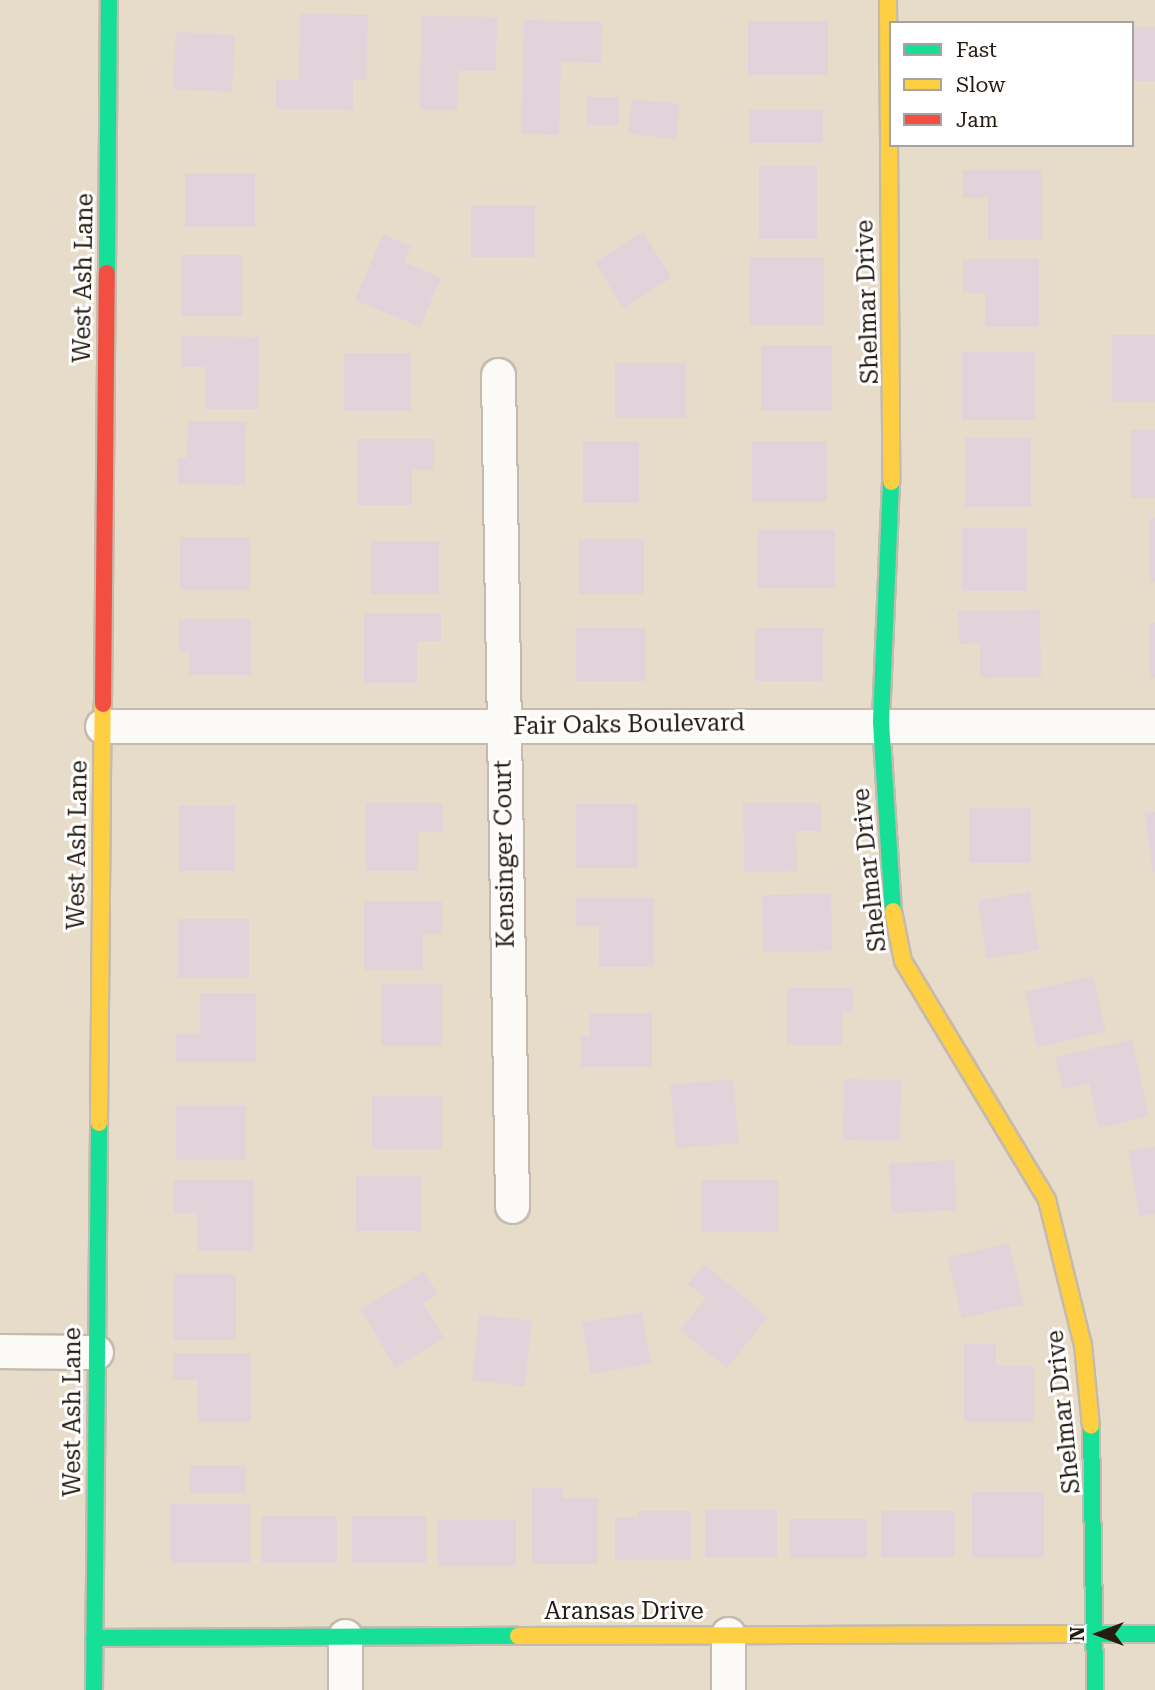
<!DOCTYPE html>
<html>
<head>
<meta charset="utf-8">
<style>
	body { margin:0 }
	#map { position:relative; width:1155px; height:1690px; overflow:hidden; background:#e7dbca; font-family:"Roboto Serif",serif }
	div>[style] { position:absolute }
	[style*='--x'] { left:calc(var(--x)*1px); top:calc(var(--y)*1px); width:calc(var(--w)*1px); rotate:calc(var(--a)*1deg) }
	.building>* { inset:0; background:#e0d4da; transform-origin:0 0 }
	.roads { filter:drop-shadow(2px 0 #c4baad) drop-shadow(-2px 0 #c4baad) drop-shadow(0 2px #c4baad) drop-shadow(0 -2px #c4baad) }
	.street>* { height:33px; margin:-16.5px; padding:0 16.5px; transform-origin:16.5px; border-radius:16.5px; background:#fbfaf7 }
	.fast>* { height:16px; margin:-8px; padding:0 8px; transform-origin:8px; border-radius:8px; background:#16e098 }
	.slow>* { height:16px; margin:-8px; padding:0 8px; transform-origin:8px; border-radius:8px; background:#ffcf43 }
	.jam>* { height:16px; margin:-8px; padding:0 8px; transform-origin:8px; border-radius:8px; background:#f24e42 }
	span { translate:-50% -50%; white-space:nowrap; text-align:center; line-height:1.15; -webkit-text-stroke:6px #fff; paint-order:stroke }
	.street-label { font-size:24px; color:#241c11 }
	.legend { position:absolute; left:889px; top:21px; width:245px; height:126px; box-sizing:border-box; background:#fff; border:2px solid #a7a4a0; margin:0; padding:9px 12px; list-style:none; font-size:21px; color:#241c11 }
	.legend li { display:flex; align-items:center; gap:14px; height:35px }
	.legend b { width:35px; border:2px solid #a7a4a0 }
	.north { position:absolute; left:1064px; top:1599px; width:70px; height:70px; -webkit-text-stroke:5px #fff; paint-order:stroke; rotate:270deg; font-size:19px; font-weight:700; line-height:28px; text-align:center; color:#241c11 }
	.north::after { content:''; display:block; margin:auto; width:24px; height:32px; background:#241c11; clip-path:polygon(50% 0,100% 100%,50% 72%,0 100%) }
</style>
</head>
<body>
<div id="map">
	<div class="building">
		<div style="clip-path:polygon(300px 14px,368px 15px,366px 80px,353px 79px,353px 110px,276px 109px,276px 80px,299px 80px)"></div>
		<div style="clip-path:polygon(421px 16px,497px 17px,496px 71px,458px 71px,457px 110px,420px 110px)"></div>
		<div style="clip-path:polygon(524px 20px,602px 22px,601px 63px,561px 62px,559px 135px,521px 134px)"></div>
		<div style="left:748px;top:21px;width:80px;height:54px"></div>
		<div style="left:1132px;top:27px;width:23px;height:54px"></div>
		<div style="left:176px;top:32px;width:59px;height:57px;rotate:3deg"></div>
		<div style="left:587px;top:97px;width:32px;height:28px"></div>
		<div style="left:632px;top:99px;width:48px;height:35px;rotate:6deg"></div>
		<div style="left:749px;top:110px;width:74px;height:33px"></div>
		<div style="left:759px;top:166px;width:58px;height:73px"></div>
		<div style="clip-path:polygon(963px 170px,1042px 170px,1042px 240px,988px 240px,988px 198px,963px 198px)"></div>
		<div style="left:185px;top:173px;width:70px;height:54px"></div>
		<div style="left:471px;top:205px;width:64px;height:52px"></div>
		<div style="left:643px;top:232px;width:54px;height:57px;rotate:58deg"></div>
		<div style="clip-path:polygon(383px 234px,411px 246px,404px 262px,441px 278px,420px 327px,355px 300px)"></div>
		<div style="left:182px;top:255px;width:60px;height:61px"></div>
		<div style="left:750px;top:257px;width:74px;height:68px"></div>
		<div style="clip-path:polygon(963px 259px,1039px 259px,1039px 327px,985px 327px,985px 293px,963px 293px)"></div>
		<div style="left:1112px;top:335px;width:43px;height:67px"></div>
		<div style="clip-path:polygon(181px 336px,259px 337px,258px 409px,206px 409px,206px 367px,181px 367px)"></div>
		<div style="left:761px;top:345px;width:71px;height:66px"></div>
		<div style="left:962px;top:352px;width:73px;height:68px"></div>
		<div style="left:344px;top:353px;width:67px;height:58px"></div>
		<div style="left:615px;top:363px;width:71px;height:55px"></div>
		<div style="clip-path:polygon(188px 421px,246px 422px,245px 485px,178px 484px,178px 457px,187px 458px)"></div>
		<div style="left:1131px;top:430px;width:24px;height:68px"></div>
		<div style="left:965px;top:438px;width:66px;height:69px"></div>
		<div style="clip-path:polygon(357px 439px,434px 439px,434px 470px,412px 470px,412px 505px,357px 505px)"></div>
		<div style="left:583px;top:441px;width:56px;height:62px"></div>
		<div style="left:752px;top:441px;width:75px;height:61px"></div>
		<div style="left:1150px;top:518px;width:5px;height:64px"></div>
		<div style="left:962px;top:528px;width:65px;height:63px"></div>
		<div style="left:758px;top:530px;width:77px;height:58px"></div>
		<div style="left:180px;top:537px;width:70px;height:53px"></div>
		<div style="left:579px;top:539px;width:65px;height:55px"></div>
		<div style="left:371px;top:541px;width:68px;height:53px"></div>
		<div style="clip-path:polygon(1040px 610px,1041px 677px,980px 678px,980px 643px,959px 644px,958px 611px)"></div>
		<div style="clip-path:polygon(364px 613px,441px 613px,441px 641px,417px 641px,417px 683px,364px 683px)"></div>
		<div style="clip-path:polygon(179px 619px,251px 619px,251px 675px,189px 675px,189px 651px,179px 651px)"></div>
		<div style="left:1150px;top:623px;width:5px;height:55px"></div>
		<div style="left:576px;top:628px;width:70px;height:53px"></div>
		<div style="left:755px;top:628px;width:68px;height:53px"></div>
		<div style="clip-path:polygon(366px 803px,443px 803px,443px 832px,418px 832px,418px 871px,366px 871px)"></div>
		<div style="clip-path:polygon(743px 803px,821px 803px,821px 831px,796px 831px,797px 871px,744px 872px)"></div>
		<div style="left:576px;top:804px;width:62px;height:64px"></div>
		<div style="left:179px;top:806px;width:56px;height:65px"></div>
		<div style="left:969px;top:808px;width:62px;height:55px"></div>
		<div style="clip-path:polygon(1155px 812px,1155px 872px,1153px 872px,1145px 813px)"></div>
		<div style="left:1030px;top:892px;width:59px;height:53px;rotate:81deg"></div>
		<div style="left:831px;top:894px;width:57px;height:69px;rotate:89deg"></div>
		<div style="clip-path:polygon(576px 898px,654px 898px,654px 967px,599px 967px,599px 926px,576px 926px)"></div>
		<div style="clip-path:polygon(364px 901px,442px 901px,442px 934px,423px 934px,423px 970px,364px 970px)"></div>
		<div style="left:178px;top:919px;width:71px;height:59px"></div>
		<div style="left:1093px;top:976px;width:57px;height:70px;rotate:77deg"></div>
		<div style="left:381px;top:984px;width:61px;height:62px"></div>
		<div style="clip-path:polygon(787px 988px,853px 988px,853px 1011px,842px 1011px,842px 1045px,787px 1045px)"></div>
		<div style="clip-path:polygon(200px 993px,256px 993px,256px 1062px,176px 1062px,176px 1034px,200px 1034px)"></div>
		<div style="clip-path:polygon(590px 1013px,652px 1013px,652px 1067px,581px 1067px,581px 1036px,590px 1036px)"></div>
		<div style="clip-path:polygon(1132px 1040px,1149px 1116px,1099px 1128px,1089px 1083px,1063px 1089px,1055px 1057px)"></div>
		<div style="left:733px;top:1079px;width:64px;height:63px;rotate:85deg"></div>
		<div style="left:844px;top:1079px;width:57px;height:61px;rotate:1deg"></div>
		<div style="left:372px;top:1096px;width:70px;height:53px"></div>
		<div style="left:176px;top:1106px;width:70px;height:54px"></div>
		<div style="clip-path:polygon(1155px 1147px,1155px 1214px,1139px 1216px,1129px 1150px)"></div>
		<div style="left:954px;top:1160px;width:50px;height:65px;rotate:87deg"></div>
		<div style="left:356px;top:1176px;width:65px;height:55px"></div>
		<div style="clip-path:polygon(174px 1180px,254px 1180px,254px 1251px,198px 1251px,198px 1213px,174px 1213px)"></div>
		<div style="left:702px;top:1180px;width:76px;height:52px"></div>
		<div style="left:1009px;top:1243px;width:63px;height:63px;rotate:77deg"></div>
		<div style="clip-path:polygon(704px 1264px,768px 1317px,727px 1368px,680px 1330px,706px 1298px,688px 1284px)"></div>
		<div style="clip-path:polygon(424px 1271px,438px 1294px,423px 1303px,444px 1338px,395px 1368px,361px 1309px)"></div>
		<div style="left:174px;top:1274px;width:62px;height:66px"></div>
		<div style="left:642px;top:1312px;width:52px;height:61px;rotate:80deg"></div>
		<div style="left:479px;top:1315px;width:53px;height:66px;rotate:6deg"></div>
		<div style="clip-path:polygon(964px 1344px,996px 1344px,996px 1366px,1034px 1366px,1034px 1422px,964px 1422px)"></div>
		<div style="clip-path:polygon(173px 1353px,251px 1353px,251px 1422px,198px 1422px,198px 1380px,173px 1380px)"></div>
		<div style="left:190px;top:1465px;width:56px;height:28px"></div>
		<div style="clip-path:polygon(532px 1488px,563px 1488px,563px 1498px,598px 1498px,598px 1564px,532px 1564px)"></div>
		<div style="left:972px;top:1492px;width:72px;height:66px"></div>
		<div style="left:170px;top:1504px;width:80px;height:59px"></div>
		<div style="left:705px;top:1510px;width:72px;height:47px"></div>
		<div style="clip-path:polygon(638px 1511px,691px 1511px,691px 1560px,615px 1560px,615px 1517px,638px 1517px)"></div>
		<div style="left:881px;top:1511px;width:74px;height:46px"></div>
		<div style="left:262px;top:1516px;width:75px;height:47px"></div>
		<div style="left:352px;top:1516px;width:74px;height:47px"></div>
		<div style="left:790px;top:1519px;width:77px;height:39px"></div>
		<div style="left:438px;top:1520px;width:78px;height:46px"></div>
	</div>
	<div class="roads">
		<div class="street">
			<div style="--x:498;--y:375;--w:831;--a:89.03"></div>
			<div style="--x:102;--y:726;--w:1053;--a:0"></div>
			<div style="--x:0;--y:1351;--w:96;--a:0.6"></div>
			<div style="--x:728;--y:1634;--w:56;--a:90"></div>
			<div style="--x:345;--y:1636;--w:54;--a:90"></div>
		</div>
		<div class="fast">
			<div style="--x:107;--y:273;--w:273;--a:-89.6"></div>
			<div style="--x:891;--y:482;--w:240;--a:92.4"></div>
			<div style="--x:881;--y:722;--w:189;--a:86.4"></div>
			<div style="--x:1091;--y:1426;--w:264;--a:89.1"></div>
			<div style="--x:1065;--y:1634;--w:90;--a:0"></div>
			<div style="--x:94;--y:1638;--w:424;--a:-0.3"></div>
			<div style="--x:94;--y:1690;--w:567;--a:-89.49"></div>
		</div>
		<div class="slow">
			<div style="--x:888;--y:0;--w:482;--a:89.6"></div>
			<div style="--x:893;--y:911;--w:51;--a:78.7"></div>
			<div style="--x:903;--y:961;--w:279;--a:58.9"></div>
			<div style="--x:1047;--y:1200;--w:149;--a:76.1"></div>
			<div style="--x:1083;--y:1345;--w:81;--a:84.4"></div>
			<div style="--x:99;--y:1123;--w:419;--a:-89.5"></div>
			<div style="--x:518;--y:1636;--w:547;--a:-0.21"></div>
		</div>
		<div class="jam">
			<div style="--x:103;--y:704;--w:431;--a:-89.5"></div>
		</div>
	</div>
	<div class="street-label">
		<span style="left:84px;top:278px;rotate:-89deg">West Ash Lane</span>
		<span style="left:868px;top:302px;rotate:-92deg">Shelmar Drive</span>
		<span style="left:629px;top:725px;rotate:-1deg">Fair Oaks Boulevard</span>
		<span style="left:78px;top:845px;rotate:-89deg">West Ash Lane</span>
		<span style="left:505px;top:854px;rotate:-91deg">Kensinger Court</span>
		<span style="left:870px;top:870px;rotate:-96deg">Shelmar Drive</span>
		<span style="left:73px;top:1412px;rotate:-90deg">West Ash Lane</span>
		<span style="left:1064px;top:1412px;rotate:-96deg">Shelmar Drive</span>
		<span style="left:624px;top:1612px">Aransas Drive</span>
	</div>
	<ul class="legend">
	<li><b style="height:9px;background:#16e098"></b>Fast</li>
	<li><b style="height:9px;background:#ffcf43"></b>Slow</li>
	<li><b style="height:9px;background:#f24e42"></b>Jam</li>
	</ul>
	<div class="north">N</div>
</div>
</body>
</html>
